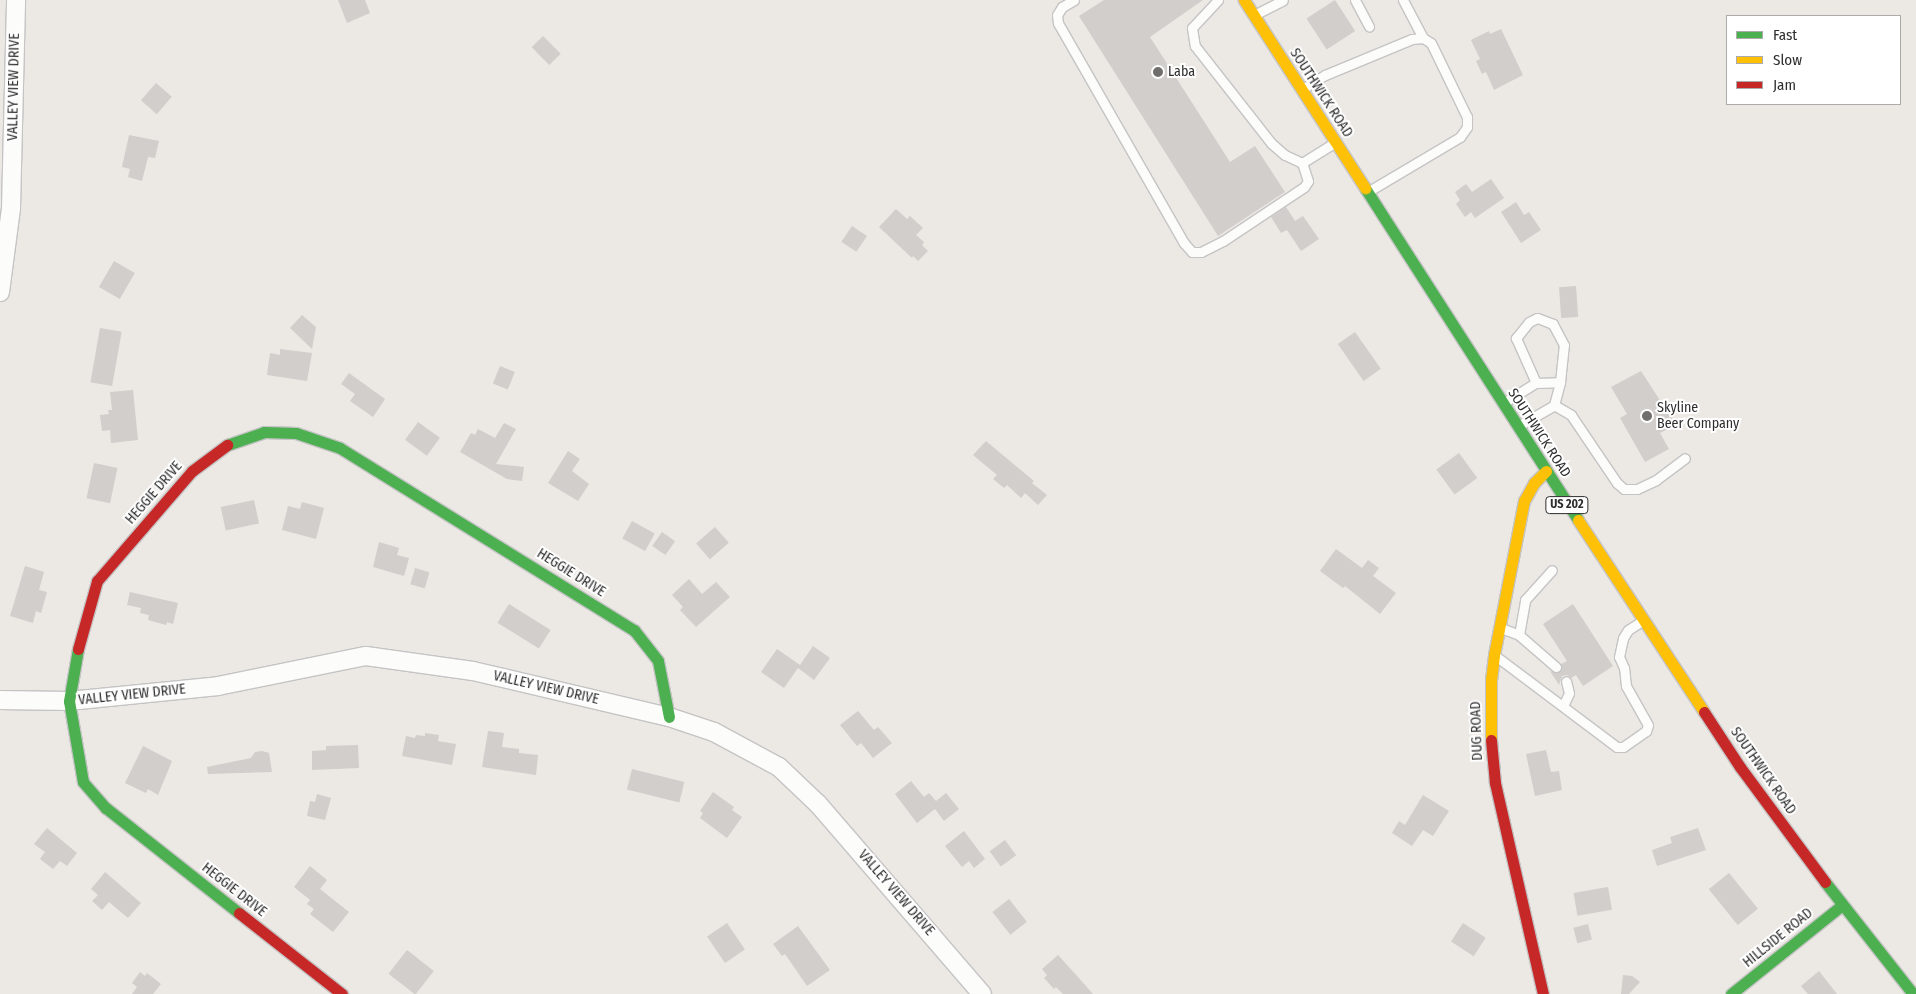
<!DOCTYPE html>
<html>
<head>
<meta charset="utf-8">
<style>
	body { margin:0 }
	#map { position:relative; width:1916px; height:994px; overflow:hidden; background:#ece8e4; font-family:"Fira Sans Condensed",sans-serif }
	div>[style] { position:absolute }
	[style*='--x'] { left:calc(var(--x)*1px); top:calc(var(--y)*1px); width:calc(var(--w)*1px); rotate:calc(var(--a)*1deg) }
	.building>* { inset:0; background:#d1cecb; transform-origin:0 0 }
	.roads { filter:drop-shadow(1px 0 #c5c4c5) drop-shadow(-1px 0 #c5c4c5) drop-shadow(0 1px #c5c4c5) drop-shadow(0 -1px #c5c4c5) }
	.lane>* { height:9px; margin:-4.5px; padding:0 4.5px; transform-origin:4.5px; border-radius:4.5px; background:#fcfcfb }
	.street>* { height:18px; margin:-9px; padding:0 9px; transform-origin:9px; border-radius:9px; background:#fcfcfb }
	.fast>* { height:11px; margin:-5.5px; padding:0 5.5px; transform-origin:5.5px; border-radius:5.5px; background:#4caf50 }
	.slow>* { height:11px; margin:-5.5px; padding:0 5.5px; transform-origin:5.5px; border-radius:5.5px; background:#ffc107 }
	.jam>* { height:11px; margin:-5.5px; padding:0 5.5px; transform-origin:5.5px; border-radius:5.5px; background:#c62828 }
	.dots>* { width:14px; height:14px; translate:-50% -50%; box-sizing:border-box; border:2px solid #fff; border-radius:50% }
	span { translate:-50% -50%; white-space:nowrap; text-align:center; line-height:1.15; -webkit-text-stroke:4px #fff; paint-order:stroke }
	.shield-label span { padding:1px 4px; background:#fff; border:1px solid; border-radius:4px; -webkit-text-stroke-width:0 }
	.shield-label { font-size:12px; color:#2e2e2e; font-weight:700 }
	.poi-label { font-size:14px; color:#2e2e2e }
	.left { translate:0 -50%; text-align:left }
	.street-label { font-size:14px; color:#2e2e2e }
	.legend { position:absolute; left:1726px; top:15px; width:175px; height:90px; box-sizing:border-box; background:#fff; border:1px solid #ababab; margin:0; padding:6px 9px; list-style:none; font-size:15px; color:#2e2e2e }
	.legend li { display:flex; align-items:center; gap:10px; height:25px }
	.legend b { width:25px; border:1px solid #ababab }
</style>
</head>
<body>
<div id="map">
	<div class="building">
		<div style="clip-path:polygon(338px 0,365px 0,370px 13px,347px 23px)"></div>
		<div style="clip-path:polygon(1104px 0,1203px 0,1150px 37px,1230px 162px,1255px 146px,1285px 192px,1218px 236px,1079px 16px)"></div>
		<div style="left:1335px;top:0;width:37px;height:34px;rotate:57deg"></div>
		<div style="clip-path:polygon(1501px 29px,1523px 75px,1494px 90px,1486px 72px,1482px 74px,1476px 61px,1480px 59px,1471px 40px,1489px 31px,1490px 34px)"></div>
		<div style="left:543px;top:36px;width:25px;height:16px;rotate:45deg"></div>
		<div style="left:156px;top:83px;width:21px;height:23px;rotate:41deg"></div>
		<div style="clip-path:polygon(129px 135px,159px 141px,155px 158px,148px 157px,142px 181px,128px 177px,130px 169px,122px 167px)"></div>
		<div style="clip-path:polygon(1491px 179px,1504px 198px,1475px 218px,1471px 212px,1465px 217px,1456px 204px,1460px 200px,1455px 192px,1466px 184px,1472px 192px)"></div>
		<div style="clip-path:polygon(1516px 202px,1524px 215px,1529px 212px,1541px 230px,1521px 243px,1501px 212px)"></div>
		<div style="clip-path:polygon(1286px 207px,1295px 221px,1303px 216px,1319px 239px,1301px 251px,1287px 230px,1281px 233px,1271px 217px)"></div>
		<div style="clip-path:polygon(896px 209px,907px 219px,910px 216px,923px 228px,916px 235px,924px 242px,922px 245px,928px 251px,918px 261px,913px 256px,912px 258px,879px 227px)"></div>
		<div style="left:852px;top:226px;width:18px;height:19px;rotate:34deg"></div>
		<div style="left:114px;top:261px;width:24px;height:30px;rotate:30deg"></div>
		<div style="left:1576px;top:286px;width:31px;height:17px;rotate:86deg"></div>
		<div style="clip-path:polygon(302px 315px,316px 327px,312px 349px,290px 328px)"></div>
		<div style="left:100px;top:328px;width:22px;height:55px;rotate:10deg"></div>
		<div style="left:1355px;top:332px;width:45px;height:21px;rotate:55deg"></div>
		<div style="clip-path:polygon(280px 349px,312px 353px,307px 381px,267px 375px,270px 353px,280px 355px)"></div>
		<div style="left:500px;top:366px;width:16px;height:19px;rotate:22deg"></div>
		<div style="clip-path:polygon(1641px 371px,1676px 425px,1660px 433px,1669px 449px,1645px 462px,1620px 418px,1627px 414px,1611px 387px)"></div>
		<div style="clip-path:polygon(349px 373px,385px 399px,373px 417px,350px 401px,355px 394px,341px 384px)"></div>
		<div style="clip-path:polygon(133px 390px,138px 440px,111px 443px,110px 430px,102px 431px,100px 415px,109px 414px,108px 410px,112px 410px,110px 392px)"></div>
		<div style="left:418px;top:422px;width:27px;height:22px;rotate:36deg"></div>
		<div style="clip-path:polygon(504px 423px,516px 429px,496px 464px,524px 467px,522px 481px,507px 479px,460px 452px,471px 433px,475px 435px,478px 429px,495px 438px)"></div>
		<div style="clip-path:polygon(986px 441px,1034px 481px,1032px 483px,1047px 495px,1038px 505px,1025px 493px,1021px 498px,1007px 485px,1004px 488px,993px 479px,997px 475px,973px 455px)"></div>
		<div style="clip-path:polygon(568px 451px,580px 459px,572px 471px,589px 484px,578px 501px,548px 483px)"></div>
		<div style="left:1459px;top:453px;width:31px;height:28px;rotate:54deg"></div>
		<div style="left:94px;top:463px;width:24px;height:36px;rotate:12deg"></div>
		<div style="left:254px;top:500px;width:24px;height:34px;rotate:78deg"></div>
		<div style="clip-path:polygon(302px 502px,324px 508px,316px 539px,282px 530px,288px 506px,300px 509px)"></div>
		<div style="left:632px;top:521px;width:26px;height:20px;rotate:29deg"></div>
		<div style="left:715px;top:527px;width:21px;height:25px;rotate:49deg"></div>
		<div style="left:662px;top:532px;width:16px;height:17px;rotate:35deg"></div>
		<div style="clip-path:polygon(379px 542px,399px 548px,397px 555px,409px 558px,404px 576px,373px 567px)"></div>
		<div style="clip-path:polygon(1336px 549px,1362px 568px,1368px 560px,1379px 568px,1373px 576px,1396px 593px,1380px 614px,1345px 586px,1343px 588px,1320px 571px)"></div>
		<div style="clip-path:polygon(25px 566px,44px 572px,39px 590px,47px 592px,41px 613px,36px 611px,33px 623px,10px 616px)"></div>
		<div style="left:415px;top:568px;width:15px;height:17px;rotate:16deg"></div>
		<div style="clip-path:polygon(689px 579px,702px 594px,716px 582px,730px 597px,696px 627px,680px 610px,683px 607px,672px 595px)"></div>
		<div style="clip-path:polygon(130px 592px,178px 603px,173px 624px,167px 622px,166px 625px,148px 620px,149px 615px,140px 613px,141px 608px,127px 605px)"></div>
		<div style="left:509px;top:604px;width:49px;height:22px;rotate:32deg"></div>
		<div style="clip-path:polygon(1573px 604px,1613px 666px,1583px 686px,1576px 675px,1571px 678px,1567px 675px,1562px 676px,1559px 685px,1550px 671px,1558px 673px,1562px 669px,1561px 664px,1567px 661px,1543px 624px)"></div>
		<div style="clip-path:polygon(813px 646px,830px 658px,814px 680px,798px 668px,784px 688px,761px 672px,777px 649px,800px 665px)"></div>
		<div style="clip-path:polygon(858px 711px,874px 730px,878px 727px,892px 743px,873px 758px,861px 743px,857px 746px,840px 725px)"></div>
		<div style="clip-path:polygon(488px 731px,504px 733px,502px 747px,519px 749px,519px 753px,538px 755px,536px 775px,482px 767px)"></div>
		<div style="clip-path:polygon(425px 733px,439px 735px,438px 741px,456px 744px,452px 765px,402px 756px,406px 736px,415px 738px,416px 735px,425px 736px)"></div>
		<div style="clip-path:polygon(358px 745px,359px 768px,312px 770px,312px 751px,326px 750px,326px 746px)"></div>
		<div style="clip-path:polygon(143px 746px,172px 761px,158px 795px,148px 789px,146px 793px,125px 783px)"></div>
		<div style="clip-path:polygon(1546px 750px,1551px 772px,1559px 771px,1562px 790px,1535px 796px,1526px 754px)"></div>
		<div style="clip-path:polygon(262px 751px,269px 753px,272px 772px,208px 774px,207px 767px,251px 758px,255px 752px)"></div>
		<div style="left:632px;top:769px;width:54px;height:21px;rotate:14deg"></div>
		<div style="clip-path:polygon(911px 781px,924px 797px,929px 793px,936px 801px,946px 793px,959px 809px,944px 821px,935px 809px,917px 823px,895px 794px)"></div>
		<div style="clip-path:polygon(713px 792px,734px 807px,732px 810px,742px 817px,727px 838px,700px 818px,703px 813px,700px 811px)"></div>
		<div style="clip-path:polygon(317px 794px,331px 798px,325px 820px,307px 816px,310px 801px,315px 802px)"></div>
		<div style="clip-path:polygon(1423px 795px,1449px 811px,1433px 836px,1423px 830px,1412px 846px,1392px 833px,1399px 821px,1405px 825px)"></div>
		<div style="clip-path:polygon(47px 828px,77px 853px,67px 866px,60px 861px,53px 869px,40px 859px,45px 852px,34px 844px)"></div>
		<div style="clip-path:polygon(1698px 828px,1706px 850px,1657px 866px,1652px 850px,1672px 843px,1670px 837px)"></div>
		<div style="clip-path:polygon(964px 831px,985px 859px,974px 868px,969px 861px,962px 867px,945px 846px)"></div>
		<div style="left:1005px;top:840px;width:19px;height:19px;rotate:54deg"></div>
		<div style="clip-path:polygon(310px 866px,327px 880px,320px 889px,349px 912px,333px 932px,310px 914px,314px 909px,307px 904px,310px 900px,294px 887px)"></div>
		<div style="clip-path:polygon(105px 872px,141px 903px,128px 918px,109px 902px,102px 910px,92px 901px,98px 895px,91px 889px)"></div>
		<div style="left:1729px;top:873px;width:46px;height:26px;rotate:51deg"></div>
		<div style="left:1608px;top:887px;width:23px;height:35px;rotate:80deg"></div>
		<div style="left:1009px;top:899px;width:29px;height:21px;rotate:52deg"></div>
		<div style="left:727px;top:923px;width:32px;height:24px;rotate:56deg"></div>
		<div style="left:1463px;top:923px;width:27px;height:22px;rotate:33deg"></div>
		<div style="left:1588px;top:924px;width:16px;height:15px;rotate:76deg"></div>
		<div style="clip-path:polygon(798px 926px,830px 970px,807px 986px,785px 954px,782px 956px,773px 944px)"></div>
		<div style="left:407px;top:950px;width:34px;height:30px;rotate:38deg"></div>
		<div style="clip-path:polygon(1058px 955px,1078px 977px,1093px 994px,1063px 994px,1056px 987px,1054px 989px,1044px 978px,1047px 975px,1042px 969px)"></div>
		<div style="clip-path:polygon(1819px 971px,1837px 994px,1808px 994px,1801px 986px)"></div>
		<div style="clip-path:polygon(140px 972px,145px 976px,147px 973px,161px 984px,153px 994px,132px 994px,137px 987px,132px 983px)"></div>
		<div style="clip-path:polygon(1623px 975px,1632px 976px,1640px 982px,1629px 994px,1621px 994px)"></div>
	</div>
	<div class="roads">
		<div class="lane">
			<div style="--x:1074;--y:0;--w:14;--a:150"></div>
			<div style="--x:1062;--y:7;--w:9;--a:122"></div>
			<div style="--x:1057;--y:15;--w:8;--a:83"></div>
			<div style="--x:1058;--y:23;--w:254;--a:60.2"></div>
			<div style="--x:1184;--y:243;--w:12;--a:48"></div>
			<div style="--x:1192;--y:252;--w:9;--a:0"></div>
			<div style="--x:1201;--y:252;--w:25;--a:-27"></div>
			<div style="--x:1223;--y:241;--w:97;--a:-33.7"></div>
			<div style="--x:1304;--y:187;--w:7;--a:-56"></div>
			<div style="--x:1308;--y:181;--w:19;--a:-108"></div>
			<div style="--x:1218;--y:0;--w:38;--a:133"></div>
			<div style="--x:1192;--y:28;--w:18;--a:81"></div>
			<div style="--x:1195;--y:46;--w:123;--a:51.9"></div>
			<div style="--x:1271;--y:143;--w:18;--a:41"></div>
			<div style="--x:1285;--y:155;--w:19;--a:25"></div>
			<div style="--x:1302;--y:163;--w:38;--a:-32"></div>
			<div style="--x:1355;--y:0;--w:30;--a:62"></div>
			<div style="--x:1403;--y:0;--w:43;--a:62.2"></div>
			<div style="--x:1256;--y:14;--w:30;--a:-27"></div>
			<div style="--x:1304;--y:88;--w:25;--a:-32"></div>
			<div style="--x:1325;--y:75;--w:94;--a:-22.5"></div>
			<div style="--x:1412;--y:39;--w:11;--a:-5"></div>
			<div style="--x:1423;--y:38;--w:9;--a:32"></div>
			<div style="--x:1431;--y:43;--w:82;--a:64.1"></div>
			<div style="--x:1467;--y:117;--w:10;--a:90"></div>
			<div style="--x:1467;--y:127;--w:12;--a:125"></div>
			<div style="--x:1460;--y:137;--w:106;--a:149.3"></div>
			<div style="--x:1505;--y:402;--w:36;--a:-32"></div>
			<div style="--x:1536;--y:383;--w:24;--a:-2"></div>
			<div style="--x:1554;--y:405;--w:20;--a:30"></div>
			<div style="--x:1571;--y:415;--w:82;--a:55.9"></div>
			<div style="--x:1617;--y:483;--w:9;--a:41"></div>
			<div style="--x:1624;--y:489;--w:13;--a:0"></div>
			<div style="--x:1637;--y:489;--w:21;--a:-25"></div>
			<div style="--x:1656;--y:480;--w:36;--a:-37"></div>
			<div style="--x:1520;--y:425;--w:39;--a:-30"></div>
			<div style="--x:1554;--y:405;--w:24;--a:-75"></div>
			<div style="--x:1560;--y:382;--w:37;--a:-84"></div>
			<div style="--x:1564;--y:345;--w:24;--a:-118"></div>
			<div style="--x:1553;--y:324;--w:17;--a:-159"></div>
			<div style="--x:1537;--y:318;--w:9;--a:153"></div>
			<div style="--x:1529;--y:322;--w:21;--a:129"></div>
			<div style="--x:1516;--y:338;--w:49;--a:66"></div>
			<div style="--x:1501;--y:628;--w:19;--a:21"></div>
			<div style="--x:1519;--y:635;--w:49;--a:40.9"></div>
			<div style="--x:1519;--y:635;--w:36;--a:-80"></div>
			<div style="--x:1525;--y:600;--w:40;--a:-48"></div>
			<div style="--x:1497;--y:657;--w:150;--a:36.9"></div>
			<div style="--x:1617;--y:747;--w:6;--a:0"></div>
			<div style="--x:1623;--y:747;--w:28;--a:-35"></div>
			<div style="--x:1646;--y:731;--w:6;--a:-72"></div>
			<div style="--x:1648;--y:725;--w:45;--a:-119.4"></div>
			<div style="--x:1626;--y:686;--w:18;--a:-96"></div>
			<div style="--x:1624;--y:668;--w:12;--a:-114"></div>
			<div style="--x:1619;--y:657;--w:19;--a:-78"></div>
			<div style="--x:1623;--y:638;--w:9;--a:-58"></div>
			<div style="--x:1628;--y:630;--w:17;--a:-33"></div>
			<div style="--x:1563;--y:706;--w:14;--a:-65"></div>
			<div style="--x:1569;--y:693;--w:12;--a:-104"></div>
		</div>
		<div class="street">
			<div style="--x:0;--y:292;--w:85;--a:-82.5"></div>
			<div style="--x:11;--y:208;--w:208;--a:-88.6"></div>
			<div style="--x:0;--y:700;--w:69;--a:0.8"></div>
			<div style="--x:69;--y:701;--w:150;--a:-5.7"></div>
			<div style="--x:218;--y:686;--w:151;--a:-11.5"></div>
			<div style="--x:366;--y:656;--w:108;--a:8"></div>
			<div style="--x:473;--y:671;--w:201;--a:13.2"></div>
			<div style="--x:669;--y:717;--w:47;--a:18.4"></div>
			<div style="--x:714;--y:732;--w:74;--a:28.3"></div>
			<div style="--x:779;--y:767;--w:54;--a:43.5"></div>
			<div style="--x:818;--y:804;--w:251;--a:49.2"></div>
		</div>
		<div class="fast">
			<div style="--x:1365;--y:188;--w:394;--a:57.3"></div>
			<div style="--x:227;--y:445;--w:39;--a:-19"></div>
			<div style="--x:264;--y:432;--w:32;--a:2"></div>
			<div style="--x:296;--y:433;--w:46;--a:18.8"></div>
			<div style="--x:340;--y:448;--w:346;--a:31.8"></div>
			<div style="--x:634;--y:630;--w:39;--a:52"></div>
			<div style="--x:658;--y:661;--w:57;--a:78.9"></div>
			<div style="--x:78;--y:649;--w:53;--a:99.8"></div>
			<div style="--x:69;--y:701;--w:82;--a:80.2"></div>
			<div style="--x:83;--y:782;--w:35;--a:49"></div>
			<div style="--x:106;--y:808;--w:169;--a:38.3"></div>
			<div style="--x:1825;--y:882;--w:142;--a:51.8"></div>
			<div style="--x:1731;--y:994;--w:142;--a:-38.7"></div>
		</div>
		<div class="slow">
			<div style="--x:1244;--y:0;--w:224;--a:57.2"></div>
			<div style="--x:1578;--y:520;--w:230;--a:56.7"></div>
			<div style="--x:1491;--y:740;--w:60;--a:-90"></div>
			<div style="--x:1491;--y:680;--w:25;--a:-83"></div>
			<div style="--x:1494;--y:655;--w:157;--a:-79"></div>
			<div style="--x:1524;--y:501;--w:21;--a:-61"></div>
			<div style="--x:1534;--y:483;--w:17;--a:-45"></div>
		</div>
		<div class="jam">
			<div style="--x:78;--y:649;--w:71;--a:-74.4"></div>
			<div style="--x:97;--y:581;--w:145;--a:-49.2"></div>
			<div style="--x:192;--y:471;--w:44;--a:-36.6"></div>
			<div style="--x:1704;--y:712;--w:66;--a:56.8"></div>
			<div style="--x:1740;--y:767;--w:143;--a:53.5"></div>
			<div style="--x:1491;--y:740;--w:43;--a:84.7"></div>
			<div style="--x:1495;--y:783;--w:216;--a:77.2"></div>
			<div style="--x:239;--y:913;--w:131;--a:38.2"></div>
		</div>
	</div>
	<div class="dots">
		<div style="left:1158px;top:72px;background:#706f6e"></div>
		<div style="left:1647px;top:416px;background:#706f6e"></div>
	</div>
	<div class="shield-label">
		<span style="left:1567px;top:505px">US 202</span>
	</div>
	<div class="poi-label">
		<span class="left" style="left:1168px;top:72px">Laba</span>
		<span class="left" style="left:1657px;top:416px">Skyline<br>Beer Company</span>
	</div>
	<div class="street-label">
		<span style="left:14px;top:87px;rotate:-89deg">VALLEY VIEW DRIVE</span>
		<span style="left:1321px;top:93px;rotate:57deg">SOUTHWICK ROAD</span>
		<span style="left:1539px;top:433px;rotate:57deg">SOUTHWICK ROAD</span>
		<span style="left:154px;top:493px;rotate:-49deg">HEGGIE DRIVE</span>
		<span style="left:571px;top:573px;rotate:32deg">HEGGIE DRIVE</span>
		<span style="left:546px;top:688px;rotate:13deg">VALLEY VIEW DRIVE</span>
		<span style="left:132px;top:695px;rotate:-6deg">VALLEY VIEW DRIVE</span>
		<span style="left:1477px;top:731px;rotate:-92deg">DUG ROAD</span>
		<span style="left:1763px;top:771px;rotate:55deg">SOUTHWICK ROAD</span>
		<span style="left:234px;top:890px;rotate:38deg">HEGGIE DRIVE</span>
		<span style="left:896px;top:893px;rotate:49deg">VALLEY VIEW DRIVE</span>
		<span style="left:1778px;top:938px;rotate:-39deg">HILLSIDE ROAD</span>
	</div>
	<ul class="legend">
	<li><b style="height:6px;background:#4caf50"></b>Fast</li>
	<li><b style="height:6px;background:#ffc107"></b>Slow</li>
	<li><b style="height:6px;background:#c62828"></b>Jam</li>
	</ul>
</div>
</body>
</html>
